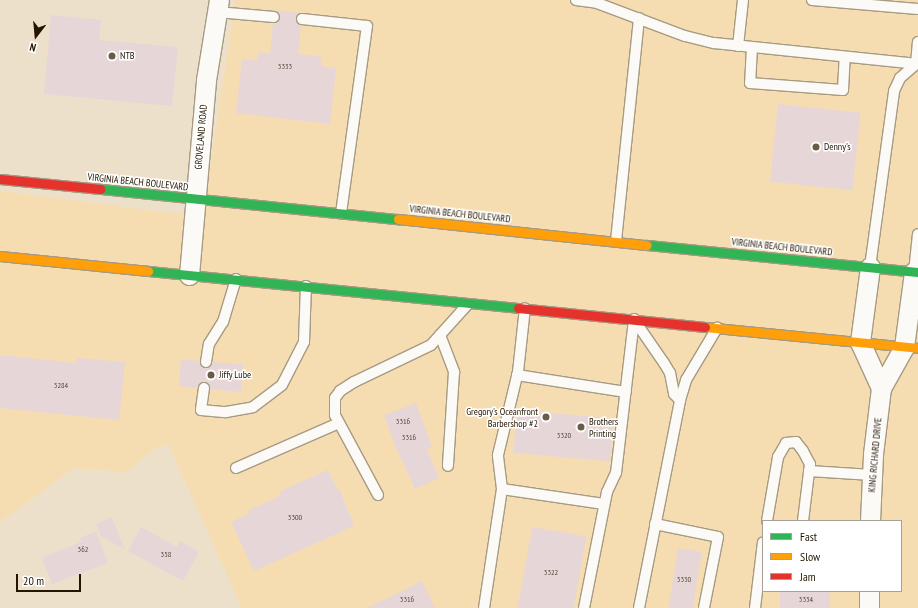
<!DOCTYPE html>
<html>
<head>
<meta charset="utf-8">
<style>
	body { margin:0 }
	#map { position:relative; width:918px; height:608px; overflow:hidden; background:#ede0ca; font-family:"PT Sans Narrow",sans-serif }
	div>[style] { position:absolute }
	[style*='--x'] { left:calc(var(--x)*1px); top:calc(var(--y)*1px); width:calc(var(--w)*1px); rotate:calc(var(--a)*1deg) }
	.built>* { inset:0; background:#f5ddb1 }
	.building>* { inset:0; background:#e6d6d8; transform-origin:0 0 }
	.roads { filter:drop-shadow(1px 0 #a69a82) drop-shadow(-1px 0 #a69a82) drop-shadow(0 1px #a69a82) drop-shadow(0 -1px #a69a82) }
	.lane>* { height:10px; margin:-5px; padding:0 5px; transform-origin:5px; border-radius:5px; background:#fcfaf7 }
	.street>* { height:19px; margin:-9.5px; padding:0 9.5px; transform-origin:9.5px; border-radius:9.5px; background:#fcfaf7 }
	.fast>* { height:9px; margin:-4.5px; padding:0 4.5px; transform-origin:4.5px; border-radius:4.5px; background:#30b455 }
	.slow>* { height:9px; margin:-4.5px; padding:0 4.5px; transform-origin:4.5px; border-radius:4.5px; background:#ff9f0a }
	.jam>* { height:9px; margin:-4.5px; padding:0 4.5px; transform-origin:4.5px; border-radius:4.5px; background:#e5322d }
	.dots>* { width:11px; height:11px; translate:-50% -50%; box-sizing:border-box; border:2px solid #fff; border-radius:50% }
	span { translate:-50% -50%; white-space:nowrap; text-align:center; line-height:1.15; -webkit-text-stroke:3px #fff; paint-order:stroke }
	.number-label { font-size:8px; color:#544536 }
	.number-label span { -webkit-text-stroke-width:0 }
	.poi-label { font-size:10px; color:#231500 }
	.left { translate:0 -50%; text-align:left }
	.right { translate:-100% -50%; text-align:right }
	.street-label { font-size:10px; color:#231500 }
	.legend { position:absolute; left:762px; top:520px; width:140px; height:72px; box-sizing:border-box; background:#fff; border:1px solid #a7a199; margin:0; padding:5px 7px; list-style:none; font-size:12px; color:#231500 }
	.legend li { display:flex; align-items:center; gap:8px; height:20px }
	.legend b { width:20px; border:1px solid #a7a199 }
	.north { position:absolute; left:16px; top:16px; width:40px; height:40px; -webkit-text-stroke:3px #fff; paint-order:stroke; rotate:196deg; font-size:11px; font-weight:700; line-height:16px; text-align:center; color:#231500 }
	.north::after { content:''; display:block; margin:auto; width:14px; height:18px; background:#231500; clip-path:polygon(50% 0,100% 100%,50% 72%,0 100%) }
	.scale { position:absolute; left:16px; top:574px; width:65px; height:18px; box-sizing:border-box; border:2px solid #231500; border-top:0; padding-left:5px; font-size:12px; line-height:14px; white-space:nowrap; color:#231500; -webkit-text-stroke:3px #fff; paint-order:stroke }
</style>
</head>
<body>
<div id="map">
	<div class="built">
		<div style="clip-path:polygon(evenodd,235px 0,918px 0,918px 608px,242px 608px,168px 444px,155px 449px,126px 472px,74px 468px,0 522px,0 191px,203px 217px,235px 0,763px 521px,901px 521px,901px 591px,763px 591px,763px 521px)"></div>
	</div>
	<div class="building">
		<div style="clip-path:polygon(275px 10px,300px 13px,296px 19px,298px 24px,301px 25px,298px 54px,322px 57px,321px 66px,336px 68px,330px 124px,236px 113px,242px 59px,257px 61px,258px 52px,270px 54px,273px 23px,277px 23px,280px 18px,280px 14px)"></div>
		<div style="clip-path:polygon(51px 15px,101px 20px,99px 40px,178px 47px,172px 106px,44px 94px)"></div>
		<div style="left:778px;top:104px;width:83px;height:78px;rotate:6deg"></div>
		<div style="clip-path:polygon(0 355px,76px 363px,77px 358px,125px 362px,119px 420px,0 408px)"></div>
		<div style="clip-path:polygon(181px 359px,200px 361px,202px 367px,205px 368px,211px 366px,213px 362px,243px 364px,241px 392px,210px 389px,208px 383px,204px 382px,199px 384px,197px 388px,179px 386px)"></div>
		<div style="clip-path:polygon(416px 403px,432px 447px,427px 449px,439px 478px,415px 489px,396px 448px,384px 415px)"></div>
		<div style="left:517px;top:410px;width:97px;height:43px;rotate:5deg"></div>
		<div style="clip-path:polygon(328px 470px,337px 489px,339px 488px,354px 526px,254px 571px,231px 522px,249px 514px,247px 511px,281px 495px,280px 491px)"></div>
		<div style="clip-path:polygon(112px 517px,125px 550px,101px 536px,96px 524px)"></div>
		<div style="clip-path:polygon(141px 527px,177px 547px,180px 541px,199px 552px,183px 581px,128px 551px)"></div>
		<div style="left:532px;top:527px;width:55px;height:83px;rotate:10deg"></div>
		<div style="clip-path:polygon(96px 531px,108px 563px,52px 584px,42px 558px,81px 542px,80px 538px)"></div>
		<div style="left:678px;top:548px;width:24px;height:61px;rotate:9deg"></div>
		<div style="clip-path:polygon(422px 581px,435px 608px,366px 608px,400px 592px)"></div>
		<div style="left:780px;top:591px;width:50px;height:17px"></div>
	</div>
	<div class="roads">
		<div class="lane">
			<div style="--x:576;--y:0;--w:21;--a:8"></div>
			<div style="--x:597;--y:3;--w:94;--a:20.6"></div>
			<div style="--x:685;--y:36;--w:30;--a:14"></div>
			<div style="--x:714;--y:43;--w:205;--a:5.9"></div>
			<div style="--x:812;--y:0;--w:106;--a:4.9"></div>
			<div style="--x:217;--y:12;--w:57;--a:5"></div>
			<div style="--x:302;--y:19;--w:65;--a:6.1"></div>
			<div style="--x:367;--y:26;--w:189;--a:97.9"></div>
			<div style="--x:738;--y:46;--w:46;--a:-83.8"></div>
			<div style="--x:752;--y:47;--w:36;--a:93"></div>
			<div style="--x:750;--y:83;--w:93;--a:4.3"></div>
			<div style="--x:843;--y:90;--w:33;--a:-87"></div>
			<div style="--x:616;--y:241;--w:224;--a:-84.1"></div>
			<div style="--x:870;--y:267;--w:178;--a:-82.2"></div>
			<div style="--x:894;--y:91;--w:14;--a:-65"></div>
			<div style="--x:900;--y:78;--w:21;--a:-41"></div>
			<div style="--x:916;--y:64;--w:22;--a:-85"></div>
			<div style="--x:914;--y:272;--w:38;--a:-84"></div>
			<div style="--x:635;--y:321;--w:51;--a:55.4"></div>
			<div style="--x:664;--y:363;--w:12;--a:59"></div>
			<div style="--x:670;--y:373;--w:21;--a:79"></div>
			<div style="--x:674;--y:394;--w:8;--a:45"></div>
			<div style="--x:680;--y:400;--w:21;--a:-73"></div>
			<div style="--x:686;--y:380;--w:61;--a:-59.2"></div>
			<div style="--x:440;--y:335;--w:40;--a:69"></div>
			<div style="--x:454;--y:372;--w:94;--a:93.7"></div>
			<div style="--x:206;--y:362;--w:18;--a:-81"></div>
			<div style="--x:209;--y:344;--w:26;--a:-58"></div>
			<div style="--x:223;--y:322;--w:45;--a:-73.2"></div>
			<div style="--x:517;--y:375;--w:110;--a:8.9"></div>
			<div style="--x:204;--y:388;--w:22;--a:98"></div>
			<div style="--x:201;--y:410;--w:25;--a:5"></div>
			<div style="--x:226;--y:412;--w:27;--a:-10"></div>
			<div style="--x:253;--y:407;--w:36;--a:-37"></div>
			<div style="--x:282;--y:385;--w:48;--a:-62.9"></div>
			<div style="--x:304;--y:342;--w:56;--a:-88"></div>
			<div style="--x:236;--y:468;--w:112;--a:-23.6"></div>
			<div style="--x:809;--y:471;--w:63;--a:3.6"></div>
			<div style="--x:502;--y:489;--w:103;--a:8.4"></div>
			<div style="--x:378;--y:495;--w:91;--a:-118.3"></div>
			<div style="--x:335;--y:415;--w:17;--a:-90"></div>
			<div style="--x:335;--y:398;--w:9;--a:-54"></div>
			<div style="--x:340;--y:391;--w:17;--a:-33"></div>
			<div style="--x:354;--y:382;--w:85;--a:-25.7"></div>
			<div style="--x:431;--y:345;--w:55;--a:-47.9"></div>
			<div style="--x:767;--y:521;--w:65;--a:-80.2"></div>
			<div style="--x:778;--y:457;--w:16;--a:-60"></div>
			<div style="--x:786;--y:443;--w:10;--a:-6"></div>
			<div style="--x:796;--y:442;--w:11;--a:52"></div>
			<div style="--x:803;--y:451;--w:15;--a:62"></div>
			<div style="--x:810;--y:464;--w:57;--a:97"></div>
			<div style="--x:655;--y:524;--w:64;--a:11.7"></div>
			<div style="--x:718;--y:537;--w:72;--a:101.2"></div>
			<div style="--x:484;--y:608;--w:120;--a:-81.4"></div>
			<div style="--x:502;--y:489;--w:34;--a:-97"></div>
			<div style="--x:498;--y:455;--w:85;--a:-76.5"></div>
			<div style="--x:518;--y:372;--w:64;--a:-83.8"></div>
			<div style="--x:584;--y:608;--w:118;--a:-78.8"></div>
			<div style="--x:607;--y:492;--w:21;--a:-65"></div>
			<div style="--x:616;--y:473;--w:155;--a:-83.3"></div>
			<div style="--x:639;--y:608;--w:212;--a:-78.8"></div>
			<div style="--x:755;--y:608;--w:66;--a:-83.1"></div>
		</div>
		<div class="street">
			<div style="--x:870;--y:267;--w:76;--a:97.6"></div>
			<div style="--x:860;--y:342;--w:51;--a:65.5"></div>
			<div style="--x:189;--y:275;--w:196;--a:-85"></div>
			<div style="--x:206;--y:80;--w:81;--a:-80.8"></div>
			<div style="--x:870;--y:521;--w:67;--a:-87.4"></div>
			<div style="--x:873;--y:454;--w:66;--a:-83.1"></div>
			<div style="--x:881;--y:388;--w:47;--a:-60.7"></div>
			<div style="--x:904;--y:347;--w:76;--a:-82.4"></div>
			<div style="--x:869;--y:591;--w:17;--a:90"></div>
		</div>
		<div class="fast">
			<div style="--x:101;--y:189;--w:299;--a:5.8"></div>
			<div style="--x:647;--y:245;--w:272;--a:5.7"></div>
			<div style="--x:148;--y:271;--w:372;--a:5.7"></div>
		</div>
		<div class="slow">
			<div style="--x:398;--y:219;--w:250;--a:6"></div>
			<div style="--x:0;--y:256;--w:149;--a:5.8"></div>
			<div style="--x:705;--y:327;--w:214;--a:5.6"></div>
		</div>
		<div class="jam">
			<div style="--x:0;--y:179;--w:101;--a:5.7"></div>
			<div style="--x:518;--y:308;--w:188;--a:5.8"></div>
		</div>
	</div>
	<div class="dots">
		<div style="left:112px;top:56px;background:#6a5c47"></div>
		<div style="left:816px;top:147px;background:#6a5c47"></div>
		<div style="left:211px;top:375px;background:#6a5c47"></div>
		<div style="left:546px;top:417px;background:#6a5c47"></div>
		<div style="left:581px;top:427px;background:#6a5c47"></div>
	</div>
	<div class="number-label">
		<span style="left:285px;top:67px">3333</span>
		<span style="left:61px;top:386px">3284</span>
		<span style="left:403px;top:422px">3316</span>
		<span style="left:564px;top:436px">3320</span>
		<span style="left:409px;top:438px">3316</span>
		<span style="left:295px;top:518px">3300</span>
		<span style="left:83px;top:550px">362</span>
		<span style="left:166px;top:555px">358</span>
		<span style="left:551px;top:573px">3322</span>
		<span style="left:684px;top:580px">3330</span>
		<span style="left:407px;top:600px">3316</span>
		<span style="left:806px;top:600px">3334</span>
	</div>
	<div class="poi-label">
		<span class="left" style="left:120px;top:56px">NTB</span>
		<span class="left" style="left:824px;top:147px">Denny's</span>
		<span class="left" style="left:219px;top:375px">Jiffy Lube</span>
		<span class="right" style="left:538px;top:417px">Gregory's Oceanfront<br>Barbershop #2</span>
		<span class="left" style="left:589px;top:427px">Brothers<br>Printing</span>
	</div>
	<div class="street-label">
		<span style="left:201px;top:137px;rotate:-85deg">GROVELAND ROAD</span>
		<span style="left:138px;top:182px;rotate:6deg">VIRGINIA BEACH BOULEVARD</span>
		<span style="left:460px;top:214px;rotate:6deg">VIRGINIA BEACH BOULEVARD</span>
		<span style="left:782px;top:247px;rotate:6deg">VIRGINIA BEACH BOULEVARD</span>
		<span style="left:875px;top:455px;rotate:-85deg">KING RICHARD DRIVE</span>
	</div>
	<ul class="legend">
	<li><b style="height:5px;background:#30b455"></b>Fast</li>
	<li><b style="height:5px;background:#ff9f0a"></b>Slow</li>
	<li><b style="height:5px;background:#e5322d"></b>Jam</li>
	</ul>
	<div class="north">N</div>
	<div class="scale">20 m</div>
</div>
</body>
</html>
